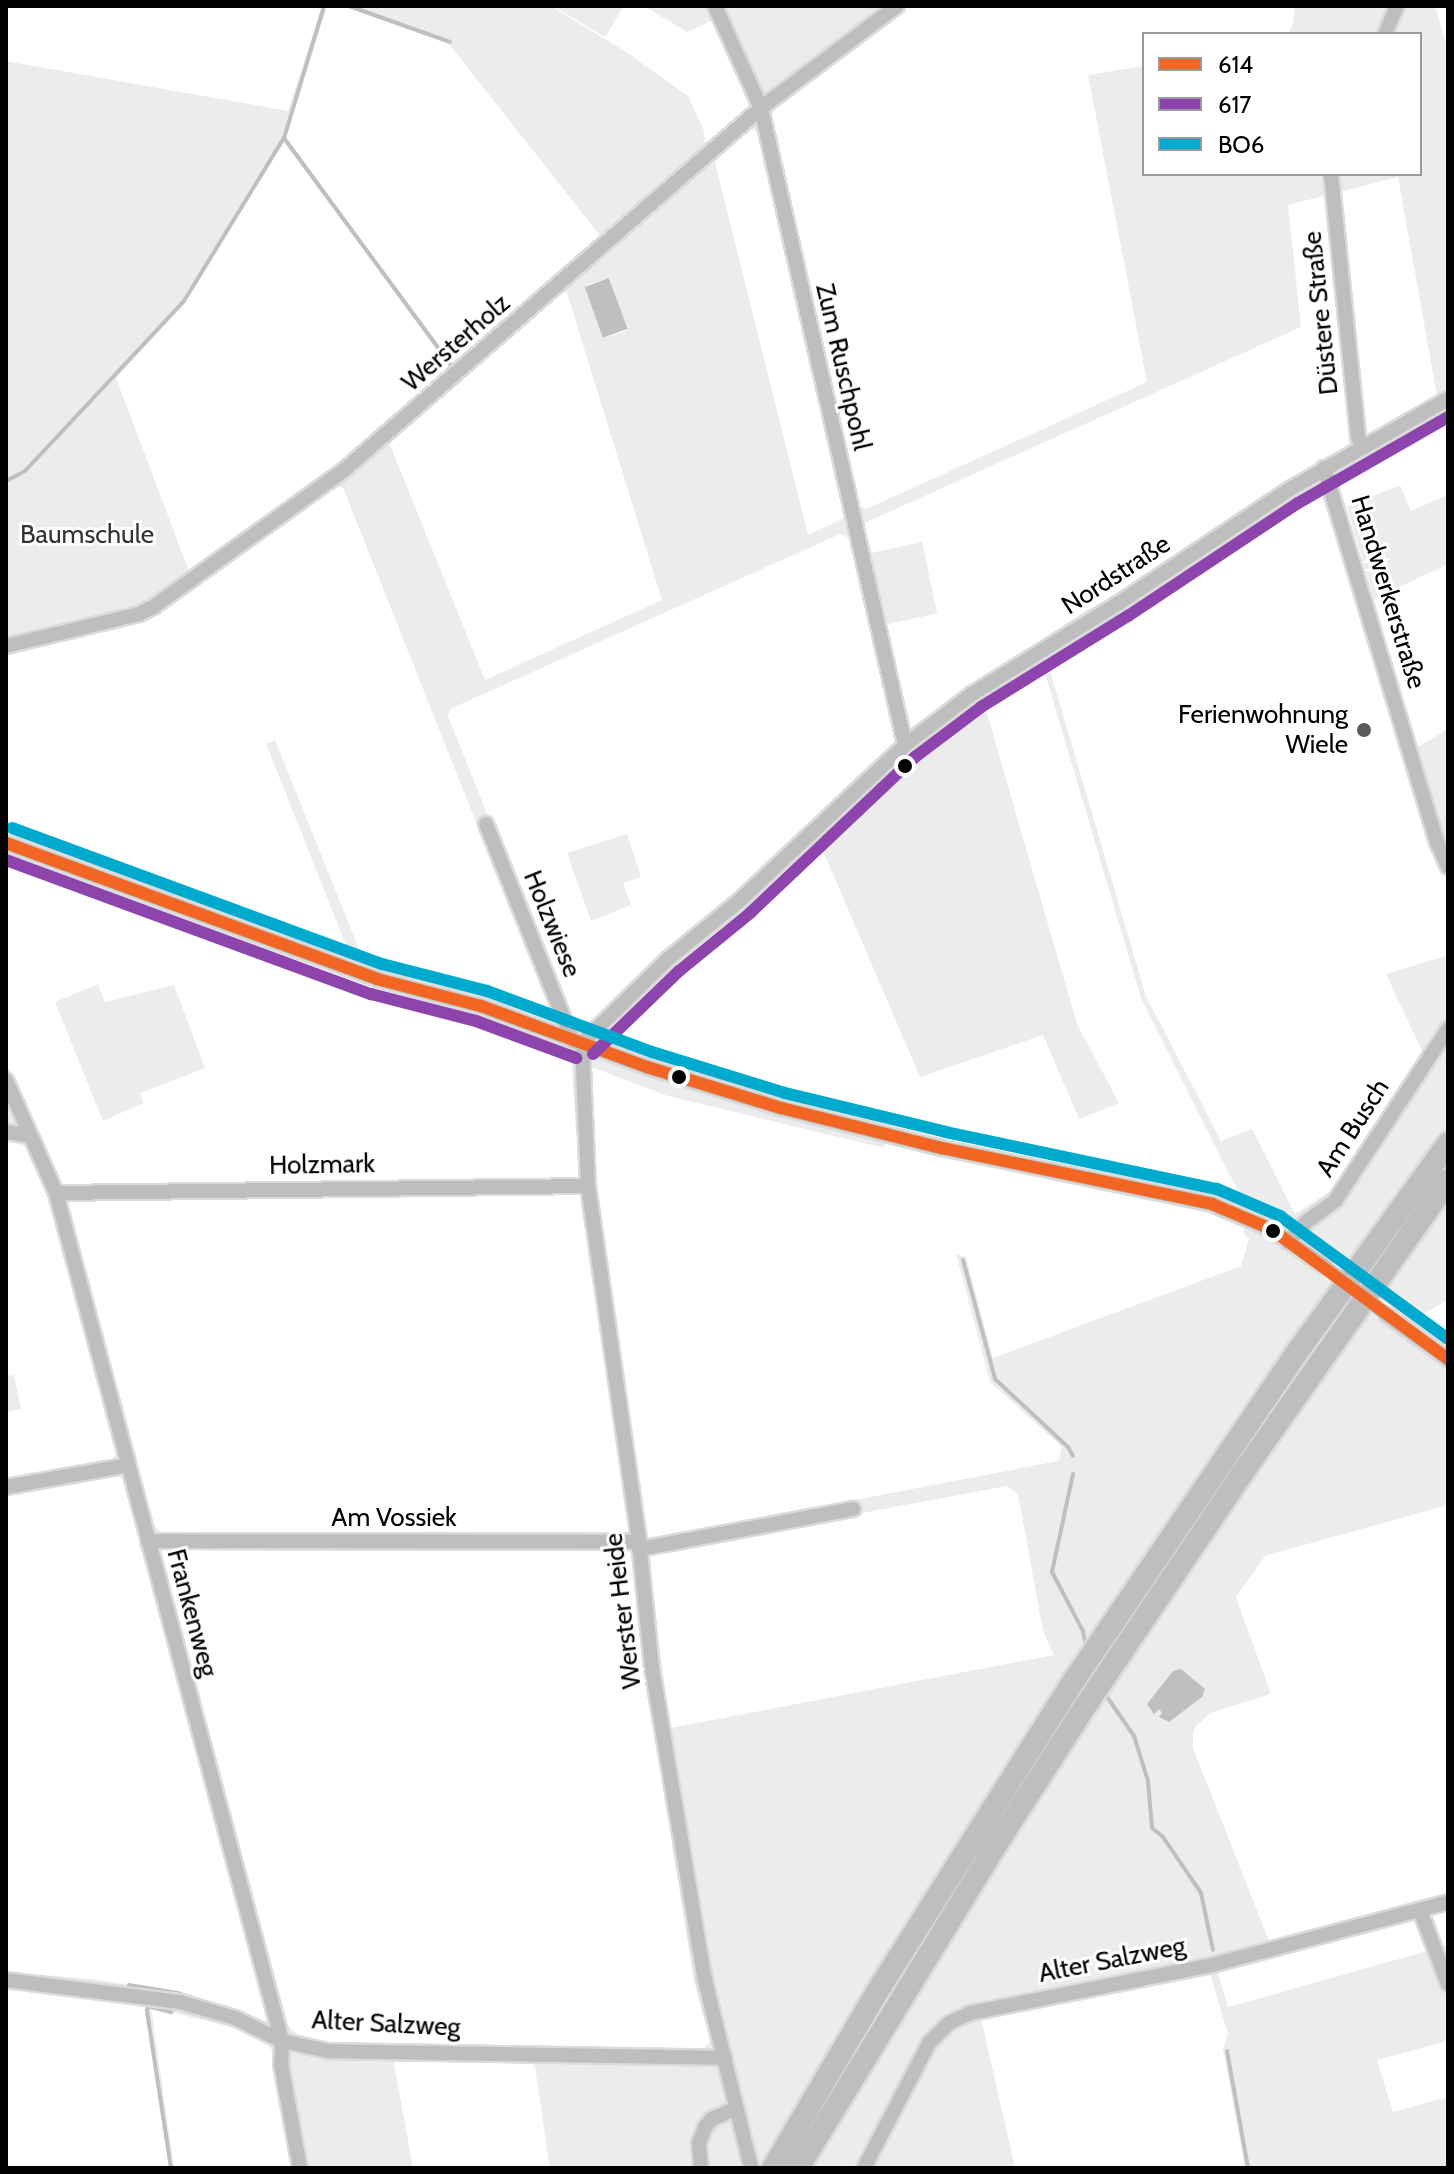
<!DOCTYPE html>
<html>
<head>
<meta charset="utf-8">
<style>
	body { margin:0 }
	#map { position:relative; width:1454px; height:2174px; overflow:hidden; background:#fff; font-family:Cabin,sans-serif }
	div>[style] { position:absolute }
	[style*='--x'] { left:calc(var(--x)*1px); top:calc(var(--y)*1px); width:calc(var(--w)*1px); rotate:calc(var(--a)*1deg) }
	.green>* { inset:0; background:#ececec; transform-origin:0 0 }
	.water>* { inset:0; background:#bfbfbf; transform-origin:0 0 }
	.stream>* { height:4px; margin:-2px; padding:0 2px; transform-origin:2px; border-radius:2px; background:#bfbfbf }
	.roads { filter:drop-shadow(2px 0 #dbdbdb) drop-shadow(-2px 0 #dbdbdb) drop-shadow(0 2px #dbdbdb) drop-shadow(0 -2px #dbdbdb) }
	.minor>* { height:14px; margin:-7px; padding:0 7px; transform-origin:7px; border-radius:7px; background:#bebebe }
	.highway>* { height:22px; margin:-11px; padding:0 11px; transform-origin:11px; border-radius:11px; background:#bebebe }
	.minor-bridge>* { height:14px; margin:-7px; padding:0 7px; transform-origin:7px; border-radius:7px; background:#bebebe }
	.bus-1>* { height:12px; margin:-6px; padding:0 6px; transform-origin:6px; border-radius:6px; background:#f26522 }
	.bus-2>* { height:12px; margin:-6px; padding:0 6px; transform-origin:6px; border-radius:6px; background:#8e44ad }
	.bus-3>* { height:12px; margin:-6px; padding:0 6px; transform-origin:6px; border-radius:6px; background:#00a9ce }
	.dots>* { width:22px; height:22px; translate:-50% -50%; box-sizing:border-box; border:4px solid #fff; border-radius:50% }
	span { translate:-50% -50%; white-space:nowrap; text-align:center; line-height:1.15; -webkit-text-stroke:6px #fff; paint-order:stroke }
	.street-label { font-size:26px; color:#000 }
	.park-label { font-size:26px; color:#333 }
	.poi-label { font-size:26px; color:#000 }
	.right { translate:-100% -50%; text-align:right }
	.frame { position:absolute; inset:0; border:8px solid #000; pointer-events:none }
	.legend { position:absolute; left:1142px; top:32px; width:280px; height:144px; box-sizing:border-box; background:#fff; border:2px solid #999; margin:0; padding:10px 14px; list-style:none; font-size:24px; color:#000 }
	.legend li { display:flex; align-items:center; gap:16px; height:40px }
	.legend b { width:40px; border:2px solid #999 }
</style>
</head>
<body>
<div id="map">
	<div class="green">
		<div style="clip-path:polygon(evenodd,322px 6px,327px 6px,286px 138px,456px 368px,602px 238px,449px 44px,343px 6px,551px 6px,626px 52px,688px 96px,703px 128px,706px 147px,748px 110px,750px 102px,713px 20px,687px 32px,644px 6px,907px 6px,774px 108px,771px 118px,857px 505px,866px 509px,1147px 382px,1088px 75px,1144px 66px,1144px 174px,1420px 174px,1420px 34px,1287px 34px,1292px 28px,1295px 6px,1435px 6px,1448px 50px,1448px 390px,1437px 396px,1398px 177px,1288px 205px,1301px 327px,862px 524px,849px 538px,840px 534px,450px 709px,448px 716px,574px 1031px,892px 1125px,884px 1148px,668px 1096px,589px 1066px,593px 1135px,576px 1134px,571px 1052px,252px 945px,6px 855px,6px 827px,348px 950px,266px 744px,275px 740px,361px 954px,490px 997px,549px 1023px,554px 1018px,343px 488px,335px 486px,148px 617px,6px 652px,6px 61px,288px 111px,322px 6px,749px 128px,757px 132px,844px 518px,808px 535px,714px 159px,749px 128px,322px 6px,284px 142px,453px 371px,343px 463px,189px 571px,116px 378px,185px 302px,284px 142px,322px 6px,610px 278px,626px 331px,604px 338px,585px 289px,586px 285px,610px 278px,322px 6px,566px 290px,662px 600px,485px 680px,389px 442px,566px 290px)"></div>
		<div style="clip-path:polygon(553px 6px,624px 6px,605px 37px)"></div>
		<div style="clip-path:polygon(1400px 485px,1411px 511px,1448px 495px,1448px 564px,1374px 599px,1347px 507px)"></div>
		<div style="left:922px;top:542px;width:73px;height:54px;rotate:78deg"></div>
		<div style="clip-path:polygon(evenodd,1090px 608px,1096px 625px,1046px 657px,1146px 996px,1221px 1141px,1252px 1129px,1295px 1214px,1337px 1187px,1424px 1055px,1386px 974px,1448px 955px,1448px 1299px,1413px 1321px,1448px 1348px,1448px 1505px,1265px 1556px,1236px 1597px,1271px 1694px,1210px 1713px,1195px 1727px,1193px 1737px,1193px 1748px,1269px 1941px,1448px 1893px,1448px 1907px,1427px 1913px,1437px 1947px,1448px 1945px,1448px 2041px,1377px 2060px,1393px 2112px,1448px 2097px,1448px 2168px,1245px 2168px,1223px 2049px,1228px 2034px,1209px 1971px,981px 2018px,1015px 2168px,550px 2168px,535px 2067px,527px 2060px,393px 2058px,413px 2168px,295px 2168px,275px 2055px,268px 2045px,235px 2028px,151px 2007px,174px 2168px,169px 2168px,145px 2006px,6px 1989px,6px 1972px,93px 1979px,176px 1992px,263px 2023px,269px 2018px,124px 1480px,115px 1474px,6px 1493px,6px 1480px,111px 1461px,117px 1453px,50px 1206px,63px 1194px,528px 1182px,528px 1194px,72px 1199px,66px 1206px,153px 1526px,162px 1532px,565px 1533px,565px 1546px,166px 1546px,161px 1552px,288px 2025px,297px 2034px,328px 2042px,704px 2048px,710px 2041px,694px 1981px,644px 1669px,631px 1553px,652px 1539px,1058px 1461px,1062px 1447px,990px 1382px,956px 1254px,966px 1257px,993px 1358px,1241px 1266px,1249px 1239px,1243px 1233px,1249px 1213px,1141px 998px,1041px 660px,982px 696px,1077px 1024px,1119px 1103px,1079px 1119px,1043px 1035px,920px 1077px,818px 839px,915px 748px,980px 696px,956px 696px,1090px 608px,1007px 1486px,1018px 1494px,1043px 1631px,1054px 1655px,670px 1728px,648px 1560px,654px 1552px,1007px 1486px,1090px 608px,1417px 1916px,1431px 1950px,1228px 2007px,1217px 1970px,1417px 1916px)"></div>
		<div style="clip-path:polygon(1448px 729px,1448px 854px,1414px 749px)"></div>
		<div style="clip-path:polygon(627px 834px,641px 877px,623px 883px,631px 905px,591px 921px,567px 853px)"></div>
		<div style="clip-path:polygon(98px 984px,105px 1002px,174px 985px,205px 1068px,140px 1093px,143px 1103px,103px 1121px,55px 1002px)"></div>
		<div style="clip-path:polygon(6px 1062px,41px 1141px,26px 1147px,6px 1138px)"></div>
		<div style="clip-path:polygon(14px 1375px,21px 1409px,6px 1412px,6px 1376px)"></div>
	</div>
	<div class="water">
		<div style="left:609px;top:278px;width:54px;height:26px;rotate:70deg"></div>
		<div style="clip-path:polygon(1181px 1669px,1205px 1689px,1202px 1697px,1169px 1722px,1159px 1717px,1162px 1713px,1159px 1709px,1154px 1714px,1147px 1704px,1173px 1671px)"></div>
	</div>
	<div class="stream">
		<div style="--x:349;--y:6;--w:107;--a:19.6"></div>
		<div style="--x:284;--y:138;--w:282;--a:53.7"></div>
		<div style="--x:6;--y:481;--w:21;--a:-28"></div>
		<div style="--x:25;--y:471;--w:233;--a:-46.9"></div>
		<div style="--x:184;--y:301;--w:191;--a:-58.5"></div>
		<div style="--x:284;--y:138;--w:138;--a:-73.1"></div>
		<div style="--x:963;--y:1260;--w:123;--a:74.9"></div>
		<div style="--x:995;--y:1379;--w:100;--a:43"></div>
		<div style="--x:1068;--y:1447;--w:10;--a:61"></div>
		<div style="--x:1073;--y:1474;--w:100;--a:102.1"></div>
		<div style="--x:1052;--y:1572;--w:67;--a:62.3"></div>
		<div style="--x:1083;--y:1631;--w:15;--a:79"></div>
		<div style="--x:1103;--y:1691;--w:55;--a:55.4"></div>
		<div style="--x:1134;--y:1736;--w:47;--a:72.7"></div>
		<div style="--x:1148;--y:1781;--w:47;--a:85.1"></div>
		<div style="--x:1152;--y:1828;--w:14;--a:39"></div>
		<div style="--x:1163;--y:1837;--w:68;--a:55.8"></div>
		<div style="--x:1201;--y:1893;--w:58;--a:78.1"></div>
		<div style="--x:129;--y:1985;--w:49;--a:9.5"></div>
		<div style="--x:177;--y:1993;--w:59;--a:17.8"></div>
		<div style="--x:245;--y:2015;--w:17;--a:24"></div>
		<div style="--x:1227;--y:2051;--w:119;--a:79.8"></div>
		<div style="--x:171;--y:2168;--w:159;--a:-98.7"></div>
		<div style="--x:147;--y:2011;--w:5;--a:-79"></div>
		<div style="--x:148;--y:2006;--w:24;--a:15"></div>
		<div style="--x:171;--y:2012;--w:4;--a:-56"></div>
	</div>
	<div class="roads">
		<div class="minor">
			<div style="--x:715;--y:6;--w:112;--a:65.7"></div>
			<div style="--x:761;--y:108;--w:653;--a:77.26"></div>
			<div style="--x:1385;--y:34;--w:30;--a:-67"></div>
			<div style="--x:1331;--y:174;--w:264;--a:84.1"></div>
			<div style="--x:1358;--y:437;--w:10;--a:66"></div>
			<div style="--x:1324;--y:468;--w:391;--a:73.2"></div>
			<div style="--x:1437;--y:842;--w:27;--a:66"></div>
			<div style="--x:6;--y:646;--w:137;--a:-13.5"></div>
			<div style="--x:139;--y:614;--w:16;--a:-27"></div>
			<div style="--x:153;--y:607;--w:234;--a:-35.6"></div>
			<div style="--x:343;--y:471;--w:554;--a:-40.97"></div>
			<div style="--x:761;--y:108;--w:170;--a:-36.9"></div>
			<div style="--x:486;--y:824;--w:234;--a:68.2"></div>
			<div style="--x:6;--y:843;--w:395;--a:20.1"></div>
			<div style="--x:377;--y:979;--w:107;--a:14.6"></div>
			<div style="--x:481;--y:1006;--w:177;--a:20.2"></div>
			<div style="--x:647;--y:1067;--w:140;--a:17"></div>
			<div style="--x:781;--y:1108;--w:166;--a:14"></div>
			<div style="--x:942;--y:1148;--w:276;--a:11.7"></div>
			<div style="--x:1212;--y:1204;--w:64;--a:23"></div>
			<div style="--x:1271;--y:1229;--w:65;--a:34.9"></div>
			<div style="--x:582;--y:1043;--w:143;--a:87.6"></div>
			<div style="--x:588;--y:1186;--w:360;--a:81.8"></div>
			<div style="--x:639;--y:1542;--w:127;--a:84.1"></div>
			<div style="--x:652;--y:1668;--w:312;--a:80.4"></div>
			<div style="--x:704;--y:1976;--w:198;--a:76.2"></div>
			<div style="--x:582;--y:1043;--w:120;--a:-44.3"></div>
			<div style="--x:668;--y:959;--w:92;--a:-39.2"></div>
			<div style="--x:739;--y:901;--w:228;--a:-43.2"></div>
			<div style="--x:905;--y:745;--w:84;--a:-37.3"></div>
			<div style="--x:972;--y:694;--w:173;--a:-31.8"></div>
			<div style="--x:1119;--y:603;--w:206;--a:-33.7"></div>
			<div style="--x:1290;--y:489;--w:182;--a:-29.7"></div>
			<div style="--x:6;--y:1080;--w:124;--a:66.1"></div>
			<div style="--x:56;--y:1193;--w:878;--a:75.08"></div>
			<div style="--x:282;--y:2041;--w:23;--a:92"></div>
			<div style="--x:281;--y:2064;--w:106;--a:79.6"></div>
			<div style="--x:6;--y:1132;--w:24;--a:9"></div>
			<div style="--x:56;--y:1193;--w:532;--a:-0.75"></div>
			<div style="--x:1288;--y:1242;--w:27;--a:-48"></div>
			<div style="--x:1306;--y:1222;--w:36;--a:-36"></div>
			<div style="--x:1335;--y:1201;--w:206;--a:-56.7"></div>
			<div style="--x:1387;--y:1315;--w:75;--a:35.8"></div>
			<div style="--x:6;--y:1487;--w:124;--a:-10.2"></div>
			<div style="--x:148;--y:1541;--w:491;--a:0.1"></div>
			<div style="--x:639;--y:1549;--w:218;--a:-10.6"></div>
			<div style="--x:1420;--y:1910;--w:79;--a:69.3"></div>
			<div style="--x:6;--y:1980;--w:175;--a:7.2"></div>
			<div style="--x:180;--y:2002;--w:57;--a:16.2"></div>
			<div style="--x:235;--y:2018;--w:52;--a:26.1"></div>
			<div style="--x:282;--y:2041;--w:47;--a:12.3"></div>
			<div style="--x:328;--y:2051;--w:397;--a:1"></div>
			<div style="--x:701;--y:2168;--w:25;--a:-95"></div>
			<div style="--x:699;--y:2143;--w:17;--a:-69"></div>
			<div style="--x:705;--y:2127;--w:11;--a:-49"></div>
			<div style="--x:712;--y:2119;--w:27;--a:-24"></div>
			<div style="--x:864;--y:2168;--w:141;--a:-62.5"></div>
			<div style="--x:929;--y:2043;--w:28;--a:-45"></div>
			<div style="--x:949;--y:2023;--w:23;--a:-25"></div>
			<div style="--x:970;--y:2013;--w:247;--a:-11.2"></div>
			<div style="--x:1212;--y:1965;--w:244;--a:-14.9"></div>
		</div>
		<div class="highway">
			<div style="--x:773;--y:2168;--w:214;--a:-59.4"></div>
			<div style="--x:882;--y:1984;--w:361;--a:-57.7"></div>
			<div style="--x:1075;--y:1679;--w:397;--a:-55.8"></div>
			<div style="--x:1298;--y:1351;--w:256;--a:-54.1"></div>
			<div style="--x:798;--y:2168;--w:362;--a:-58.5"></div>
			<div style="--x:987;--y:1859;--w:183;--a:-57.3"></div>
			<div style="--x:1086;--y:1705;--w:277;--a:-56"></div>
			<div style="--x:1241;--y:1475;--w:360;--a:-54.9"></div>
		</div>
	</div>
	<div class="minor-bridge">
		<div style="--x:1324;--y:1266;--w:80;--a:37.9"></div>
	</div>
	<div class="bus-1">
		<div style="--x:6;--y:843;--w:395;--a:20.1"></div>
		<div style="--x:377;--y:979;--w:107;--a:14.6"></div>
		<div style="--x:481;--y:1006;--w:177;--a:20.2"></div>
		<div style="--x:647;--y:1067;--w:140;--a:17"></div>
		<div style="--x:781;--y:1108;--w:166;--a:14"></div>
		<div style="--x:942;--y:1148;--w:276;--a:11.7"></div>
		<div style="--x:1212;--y:1204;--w:64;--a:23"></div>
		<div style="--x:1271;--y:1229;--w:220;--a:36.3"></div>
	</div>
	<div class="bus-2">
		<div style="--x:6;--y:860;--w:389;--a:20.2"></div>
		<div style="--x:371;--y:994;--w:108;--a:14.4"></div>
		<div style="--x:476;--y:1021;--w:107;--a:20.3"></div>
		<div style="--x:593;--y:1054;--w:120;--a:-44"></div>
		<div style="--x:679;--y:971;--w:92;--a:-39.2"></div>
		<div style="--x:750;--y:913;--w:227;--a:-43.4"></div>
		<div style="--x:915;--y:757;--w:83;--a:-37.1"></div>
		<div style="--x:981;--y:707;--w:173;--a:-31.8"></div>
		<div style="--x:1128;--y:616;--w:204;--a:-33.6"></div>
		<div style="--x:1298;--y:503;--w:173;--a:-29.8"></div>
	</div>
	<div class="bus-3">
		<div style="--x:12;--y:828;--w:394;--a:20.2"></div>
		<div style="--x:382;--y:964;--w:108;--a:14.4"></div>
		<div style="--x:487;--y:991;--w:176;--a:20.3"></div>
		<div style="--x:652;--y:1052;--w:139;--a:17.1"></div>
		<div style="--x:785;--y:1093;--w:166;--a:13.6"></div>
		<div style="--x:946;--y:1132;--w:277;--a:11.9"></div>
		<div style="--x:1217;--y:1189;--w:69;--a:23.2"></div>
		<div style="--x:1280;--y:1216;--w:208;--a:36.2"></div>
	</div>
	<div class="dots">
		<div style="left:1364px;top:730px;background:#595959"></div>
		<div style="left:905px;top:766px;background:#000"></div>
		<div style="left:679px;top:1077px;background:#000"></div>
		<div style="left:1273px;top:1231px;background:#000"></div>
	</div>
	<div class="street-label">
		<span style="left:1321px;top:313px;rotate:-96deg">Düstere Straße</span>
		<span style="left:456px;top:343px;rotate:-41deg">Wersterholz</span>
		<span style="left:843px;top:367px;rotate:77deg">Zum Ruschpohl</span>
		<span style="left:1116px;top:575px;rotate:-33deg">Nordstraße</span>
		<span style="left:1388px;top:592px;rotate:73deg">Handwerkerstraße</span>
		<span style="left:552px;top:924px;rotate:68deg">Holzwiese</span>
		<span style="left:1353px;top:1128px;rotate:-57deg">Am Busch</span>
		<span style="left:322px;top:1165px;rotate:-1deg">Holzmark</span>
		<span style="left:394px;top:1518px">Am Vossiek</span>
		<span style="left:623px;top:1611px;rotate:-97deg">Werster Heide</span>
		<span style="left:192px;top:1613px;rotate:75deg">Frankenweg</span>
		<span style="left:1112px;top:1960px;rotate:-11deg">Alter Salzweg</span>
		<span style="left:386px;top:2024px;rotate:3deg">Alter Salzweg</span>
	</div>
	<div class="park-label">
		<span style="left:87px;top:535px">Baumschule</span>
	</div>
	<div class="poi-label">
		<span class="right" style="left:1348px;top:730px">Ferienwohnung<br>Wiele</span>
	</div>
	<div class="frame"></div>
	<ul class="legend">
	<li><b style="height:10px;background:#f26522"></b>614</li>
	<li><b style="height:10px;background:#8e44ad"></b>617</li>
	<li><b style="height:10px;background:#00a9ce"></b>BO6</li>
	</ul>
</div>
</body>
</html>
